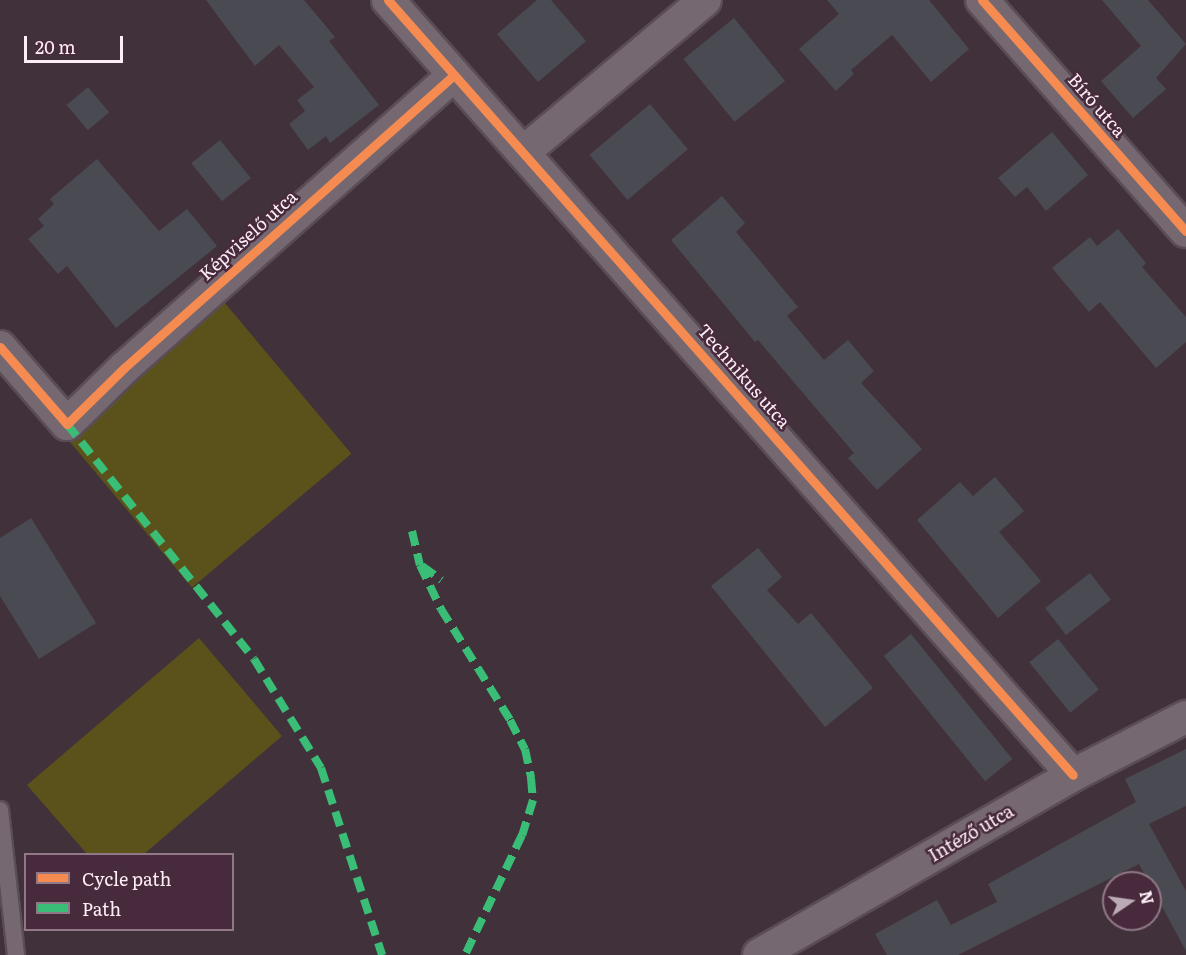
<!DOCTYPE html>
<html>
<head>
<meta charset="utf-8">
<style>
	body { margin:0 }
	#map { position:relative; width:1186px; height:955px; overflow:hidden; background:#41313b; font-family:Literata,serif }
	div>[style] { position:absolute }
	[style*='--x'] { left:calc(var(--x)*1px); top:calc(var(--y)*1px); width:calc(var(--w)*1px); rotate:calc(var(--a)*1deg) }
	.green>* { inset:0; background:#5b521b; transform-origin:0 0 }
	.building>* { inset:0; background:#4a4a52; transform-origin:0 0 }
	.roads { filter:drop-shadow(2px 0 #5a4d55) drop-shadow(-2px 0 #5a4d55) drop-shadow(0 2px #5a4d55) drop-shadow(0 -2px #5a4d55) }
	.service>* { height:16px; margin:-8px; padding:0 8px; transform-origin:8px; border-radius:8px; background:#756870 }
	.minor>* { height:32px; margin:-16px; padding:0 16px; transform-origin:16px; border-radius:16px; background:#756870 }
	.quiet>* { height:8px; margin-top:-4px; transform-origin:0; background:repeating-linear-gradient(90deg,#3abd76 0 15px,transparent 0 23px) }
	.cycleway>* { height:9px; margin:-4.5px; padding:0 4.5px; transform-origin:4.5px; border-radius:4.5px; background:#f68b52 }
	span { translate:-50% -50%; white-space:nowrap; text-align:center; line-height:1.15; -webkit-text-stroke:5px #482a3d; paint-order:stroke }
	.street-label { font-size:18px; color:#fdedf6 }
	.legend { position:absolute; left:24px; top:853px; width:210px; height:78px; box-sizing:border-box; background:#482a3d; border:2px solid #907887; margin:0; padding:8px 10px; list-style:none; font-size:18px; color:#fdedf6 }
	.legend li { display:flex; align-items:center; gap:12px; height:30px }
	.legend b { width:30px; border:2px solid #907887 }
	.north { position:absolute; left:1102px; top:871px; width:60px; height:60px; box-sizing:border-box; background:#482a3d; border:2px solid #907887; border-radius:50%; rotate:77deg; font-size:16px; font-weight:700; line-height:24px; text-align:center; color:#fdedf6 }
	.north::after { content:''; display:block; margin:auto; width:21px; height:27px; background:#bbabb5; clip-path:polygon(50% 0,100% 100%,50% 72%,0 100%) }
	.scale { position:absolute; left:24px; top:36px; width:99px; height:27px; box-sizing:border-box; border:3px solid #fdedf6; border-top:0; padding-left:8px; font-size:18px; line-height:21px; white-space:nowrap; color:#fdedf6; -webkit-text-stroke:4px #482a3d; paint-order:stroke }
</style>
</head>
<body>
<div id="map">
	<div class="green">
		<div style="left:219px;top:296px;width:206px;height:208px;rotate:50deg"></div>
		<div style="clip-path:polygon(199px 638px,282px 736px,144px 854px,87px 854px,27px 785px)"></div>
	</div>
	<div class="building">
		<div style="clip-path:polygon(206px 0,304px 0,335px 37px,329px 41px,379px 105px,330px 143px,326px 136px,308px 150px,289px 124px,305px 111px,297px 100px,314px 87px,279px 45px,255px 66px)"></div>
		<div style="clip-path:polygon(537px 0,551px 0,586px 41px,538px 82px,497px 34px)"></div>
		<div style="clip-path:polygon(827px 0,929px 0,969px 49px,931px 82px,892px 35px,851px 70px,854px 74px,836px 91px,799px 49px,839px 14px)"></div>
		<div style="clip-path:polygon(1102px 0,1148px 0,1186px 44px,1156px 78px,1166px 89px,1133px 118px,1101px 81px,1141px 46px)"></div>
		<div style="left:734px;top:18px;width:81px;height:65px;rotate:51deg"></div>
		<div style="left:88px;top:87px;width:33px;height:28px;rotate:50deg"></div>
		<div style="left:650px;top:104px;width:59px;height:79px;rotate:50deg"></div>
		<div style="clip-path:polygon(1052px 132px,1088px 175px,1046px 211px,1027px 187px,1015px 197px,998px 178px)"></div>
		<div style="left:220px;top:140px;width:49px;height:37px;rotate:51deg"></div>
		<div style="clip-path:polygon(97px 159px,159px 231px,187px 209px,217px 246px,116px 328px,67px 266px,58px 274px,28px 239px,44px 226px,38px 219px,54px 204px,50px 199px)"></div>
		<div style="clip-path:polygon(722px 196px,745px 223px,736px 232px,798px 307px,787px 316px,824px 360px,848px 340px,874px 371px,861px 383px,922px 449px,877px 490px,848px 458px,854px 453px,758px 340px,755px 342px,671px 240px)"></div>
		<div style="clip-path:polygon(1118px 229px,1146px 263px,1142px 267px,1186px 317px,1186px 342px,1156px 368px,1100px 302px,1089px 312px,1052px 268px,1090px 237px,1097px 246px)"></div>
		<div style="clip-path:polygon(995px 477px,1024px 511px,999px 532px,1041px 581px,998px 618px,917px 520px,960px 482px,973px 496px)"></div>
		<div style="clip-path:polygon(31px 518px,96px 623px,39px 659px,0 596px,0 538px)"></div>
		<div style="clip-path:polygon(758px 548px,782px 577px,767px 590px,798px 624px,811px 613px,873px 688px,825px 727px,711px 586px)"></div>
		<div style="left:1090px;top:573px;width:34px;height:57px;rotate:52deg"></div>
		<div style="left:911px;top:634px;width:161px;height:35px;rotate:51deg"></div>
		<div style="left:1058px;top:639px;width:65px;height:37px;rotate:51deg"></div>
		<div style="clip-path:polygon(1186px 749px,1186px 806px,1149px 824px,1186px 891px,1186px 951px,1139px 864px,958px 955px,887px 955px,875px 934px,937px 900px,951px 925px,997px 902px,988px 884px,1136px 802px,1125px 779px)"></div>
	</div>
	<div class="roads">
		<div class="service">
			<div style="--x:0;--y:810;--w:146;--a:83.7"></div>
		</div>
		<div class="minor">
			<div style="--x:388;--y:0;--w:1034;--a:48.53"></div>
			<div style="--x:982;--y:0;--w:308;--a:48.6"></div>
			<div style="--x:525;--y:151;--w:235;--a:-40"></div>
			<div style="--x:0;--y:347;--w:102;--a:49"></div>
			<div style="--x:67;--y:424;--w:80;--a:-44.5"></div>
			<div style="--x:124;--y:368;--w:441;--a:-41.6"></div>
			<div style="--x:759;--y:955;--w:362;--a:-29.8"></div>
			<div style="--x:1073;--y:775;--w:127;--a:-27.2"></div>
		</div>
	</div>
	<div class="quiet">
		<div style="--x:67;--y:424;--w:300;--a:51.5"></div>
		<div style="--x:254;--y:659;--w:128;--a:58.4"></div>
		<div style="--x:321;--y:768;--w:197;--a:71.9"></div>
		<div style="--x:412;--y:531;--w:35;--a:77"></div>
		<div style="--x:420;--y:565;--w:49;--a:64.5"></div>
		<div style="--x:441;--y:609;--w:131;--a:58.1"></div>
		<div style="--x:510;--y:720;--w:33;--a:63"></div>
		<div style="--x:525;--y:749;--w:30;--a:78"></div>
		<div style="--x:531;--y:778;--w:22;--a:85"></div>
		<div style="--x:533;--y:800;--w:37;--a:107"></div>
		<div style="--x:522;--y:835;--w:133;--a:115.4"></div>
		<div style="--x:422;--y:566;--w:24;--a:36"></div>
	</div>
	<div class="cycleway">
		<div style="--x:388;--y:0;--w:1034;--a:48.53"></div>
		<div style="--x:982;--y:0;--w:308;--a:48.6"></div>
		<div style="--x:0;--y:347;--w:102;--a:49"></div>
		<div style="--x:67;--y:424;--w:80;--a:-44.5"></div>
		<div style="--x:124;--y:368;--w:441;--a:-41.6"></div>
	</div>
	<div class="street-label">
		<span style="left:1097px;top:105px;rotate:49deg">Bíró utca</span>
		<span style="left:248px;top:235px;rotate:-42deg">Képviselő utca</span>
		<span style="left:744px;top:376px;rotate:49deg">Technikus utca</span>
		<span style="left:971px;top:833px;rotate:-30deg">Intéző utca</span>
	</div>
	<ul class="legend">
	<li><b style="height:8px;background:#f68b52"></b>Cycle path</li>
	<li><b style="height:8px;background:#3abd76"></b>Path</li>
	</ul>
	<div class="north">N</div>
	<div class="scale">20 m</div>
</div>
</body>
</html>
